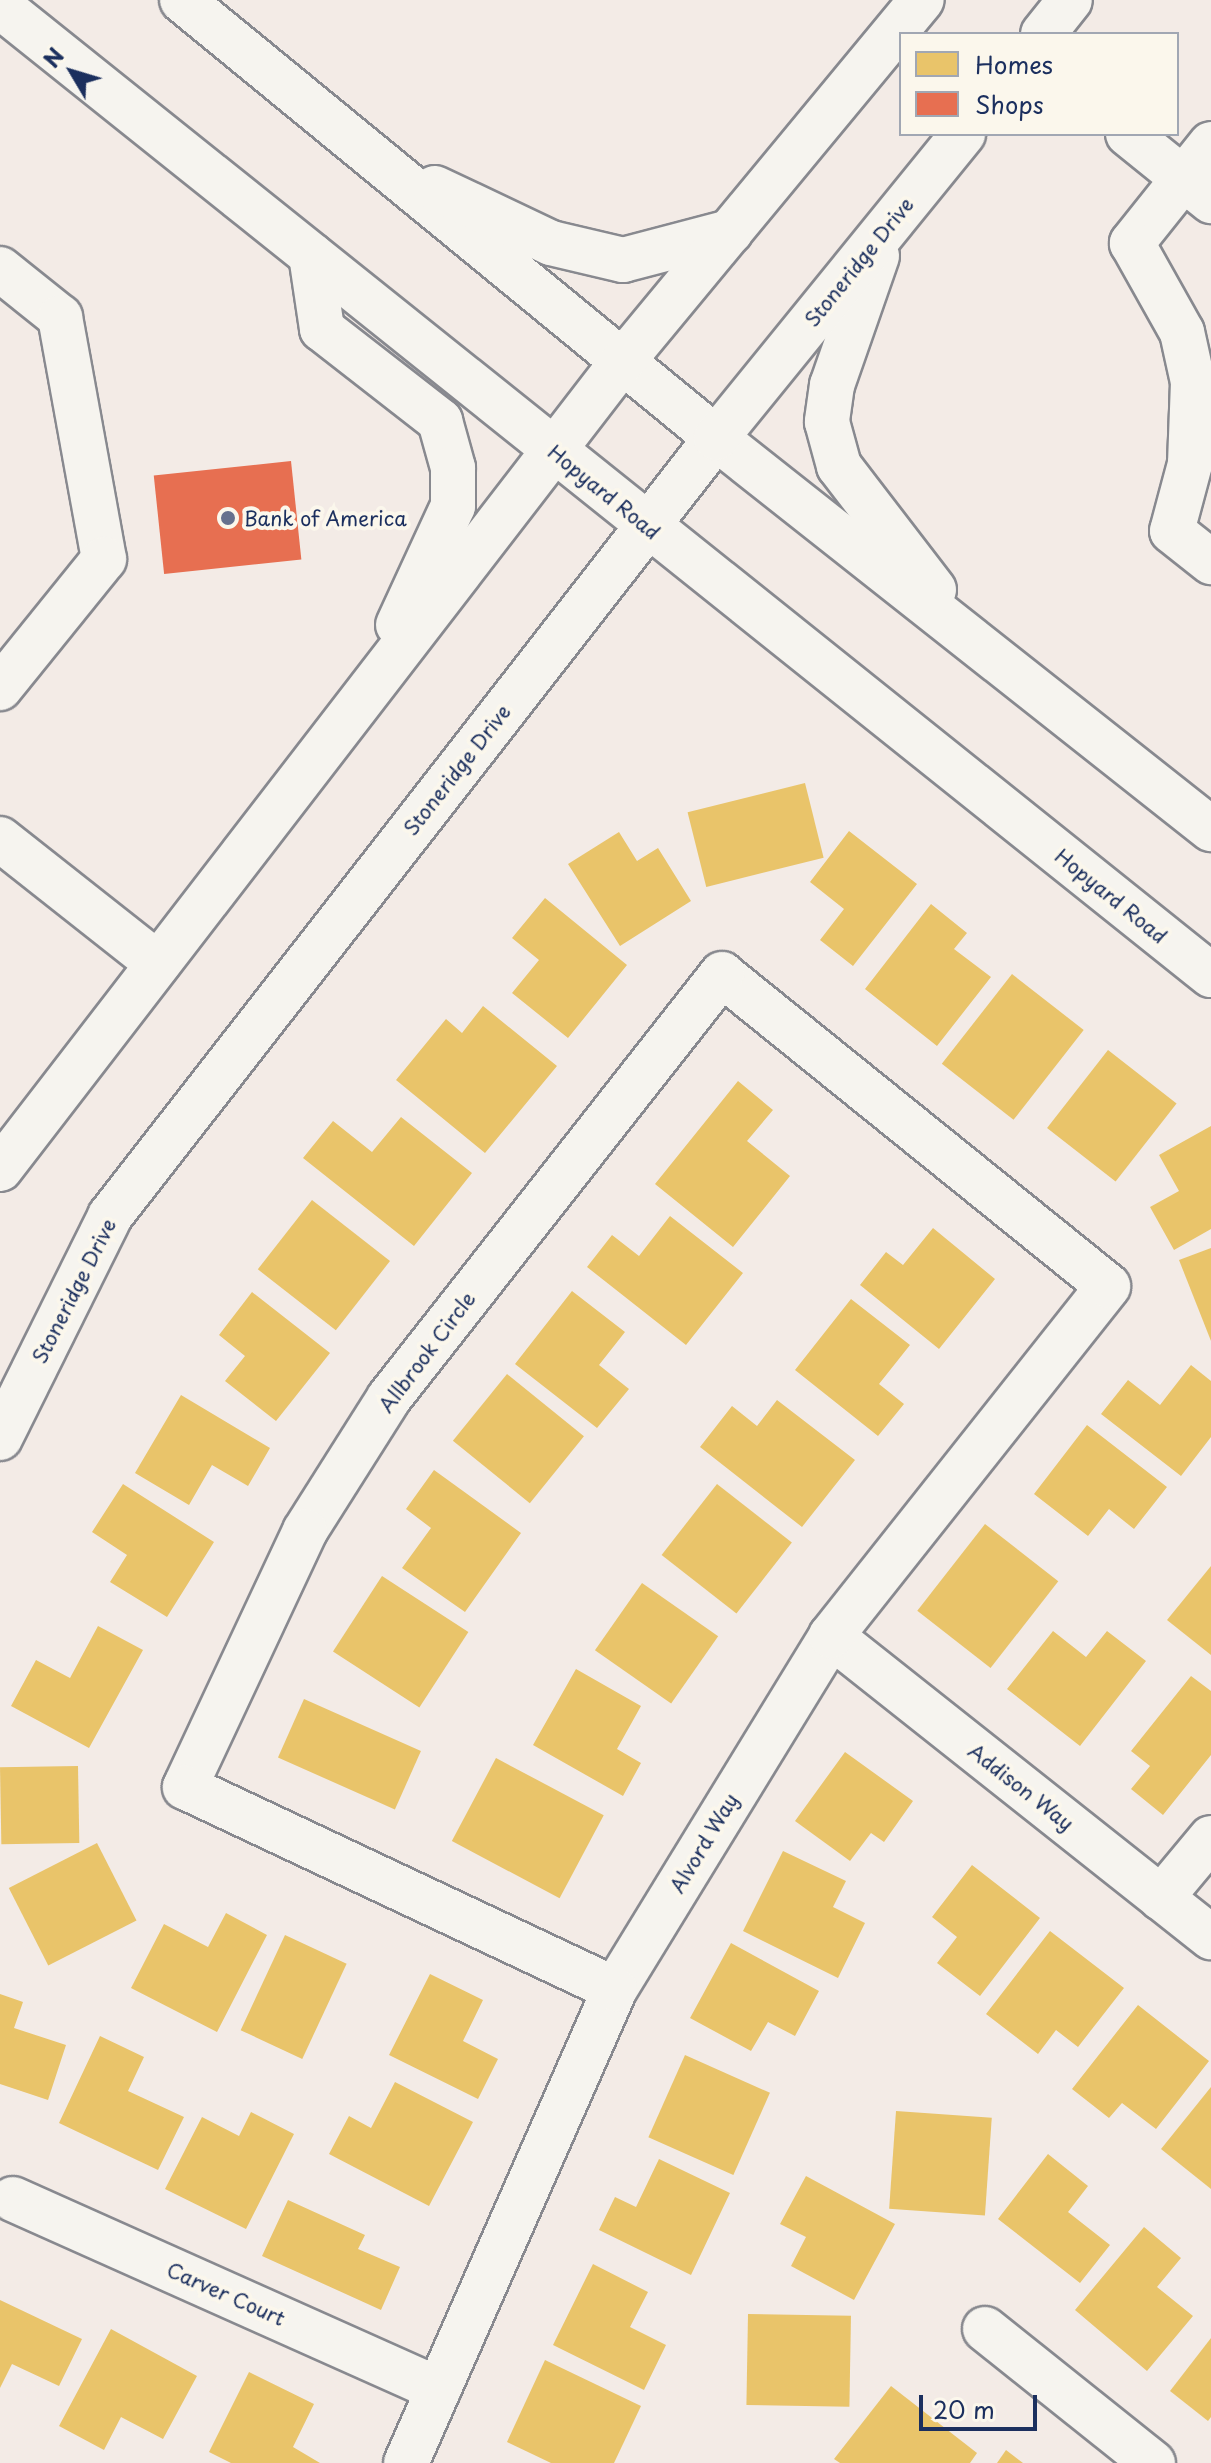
<!DOCTYPE html>
<html>
<head>
<meta charset="utf-8">
<style>
	body { margin:0 }
	#map { position:relative; width:1211px; height:2463px; overflow:hidden; background:#f3ebe6; font-family:"Playpen Sans",sans-serif }
	div>[style] { position:absolute }
	[style*='--x'] { left:calc(var(--x)*1px); top:calc(var(--y)*1px); width:calc(var(--w)*1px); rotate:calc(var(--a)*1deg) }
	.homes>* { inset:0; background:#e9c46a; transform-origin:0 0 }
	.shops>* { inset:0; background:#e76f51; transform-origin:0 0 }
	.roads { filter:drop-shadow(2px 0 #88898f) drop-shadow(-2px 0 #88898f) drop-shadow(0 2px #88898f) drop-shadow(0 -2px #88898f) }
	.minor>* { height:44px; margin:-22px; padding:0 22px; transform-origin:22px; border-radius:22px; background:#f6f4ef }
	.major>* { height:44px; margin:-22px; padding:0 22px; transform-origin:22px; border-radius:22px; background:#f6f4ef }
	.dots>* { width:22px; height:22px; translate:-50% -50%; box-sizing:border-box; border:4px solid #fbf7ec; border-radius:50% }
	span { translate:-50% -50%; white-space:nowrap; text-align:center; line-height:1.15; -webkit-text-stroke:8px #fbf7ec; paint-order:stroke }
	.street-label { font-size:20px; color:#1b2f5e }
	.poi-label { font-size:20px; color:#1b2f5e }
	.left { translate:0 -50%; text-align:left }
	.legend { position:absolute; left:899px; top:32px; width:280px; height:104px; box-sizing:border-box; background:#fbf7ec; border:2px solid #a1a7b3; margin:0; padding:10px 14px; list-style:none; font-size:24px; color:#1b2f5e }
	.legend li { display:flex; align-items:center; gap:16px; height:40px }
	.legend b { width:40px; border:2px solid #a1a7b3 }
	.north { position:absolute; left:32px; top:32px; width:80px; height:80px; -webkit-text-stroke:6px #fbf7ec; paint-order:stroke; rotate:308deg; font-size:22px; font-weight:700; line-height:32px; text-align:center; color:#1b2f5e }
	.north::after { content:''; display:block; margin:auto; width:28px; height:36px; background:#1b2f5e; clip-path:polygon(50% 0,100% 100%,50% 72%,0 100%) }
	.scale { position:absolute; left:919px; top:2395px; width:118px; height:36px; box-sizing:border-box; border:4px solid #1b2f5e; border-top:0; padding-left:10px; font-size:24px; line-height:28px; white-space:nowrap; color:#1b2f5e; -webkit-text-stroke:6px #fbf7ec; paint-order:stroke }
</style>
</head>
<body>
<div id="map">
	<div class="homes">
		<div style="left:805px;top:783px;width:77px;height:121px;rotate:76deg"></div>
		<div style="clip-path:polygon(849px 831px,917px 884px,853px 966px,820px 940px,844px 909px,810px 882px)"></div>
		<div style="clip-path:polygon(619px 832px,637px 861px,658px 848px,691px 901px,620px 946px,568px 864px)"></div>
		<div style="clip-path:polygon(545px 898px,627px 965px,568px 1038px,512px 993px,539px 960px,512px 938px)"></div>
		<div style="clip-path:polygon(931px 904px,967px 933px,954px 949px,991px 977px,937px 1046px,865px 989px)"></div>
		<div style="left:1012px;top:974px;width:91px;height:114px;rotate:38deg"></div>
		<div style="clip-path:polygon(483px 1006px,557px 1066px,485px 1153px,396px 1080px,446px 1019px,462px 1033px)"></div>
		<div style="left:1108px;top:1050px;width:87px;height:99px;rotate:38deg"></div>
		<div style="clip-path:polygon(738px 1081px,773px 1110px,747px 1141px,790px 1176px,733px 1247px,655px 1184px)"></div>
		<div style="clip-path:polygon(401px 1117px,472px 1173px,414px 1246px,303px 1158px,333px 1121px,372px 1152px)"></div>
		<div style="clip-path:polygon(1211px 1126px,1211px 1229px,1174px 1250px,1150px 1207px,1179px 1191px,1159px 1155px)"></div>
		<div style="left:312px;top:1200px;width:99px;height:88px;rotate:38deg"></div>
		<div style="clip-path:polygon(670px 1216px,743px 1273px,686px 1345px,587px 1267px,612px 1235px,639px 1256px)"></div>
		<div style="clip-path:polygon(933px 1228px,995px 1279px,939px 1349px,860px 1285px,886px 1252px,903px 1265px)"></div>
		<div style="clip-path:polygon(1211px 1248px,1211px 1341px,1179px 1260px)"></div>
		<div style="clip-path:polygon(572px 1291px,625px 1332px,599px 1365px,629px 1389px,597px 1428px,515px 1364px)"></div>
		<div style="clip-path:polygon(252px 1292px,330px 1353px,276px 1421px,225px 1381px,245px 1356px,219px 1335px)"></div>
		<div style="clip-path:polygon(851px 1299px,910px 1345px,879px 1384px,904px 1404px,878px 1436px,795px 1370px)"></div>
		<div style="clip-path:polygon(1191px 1365px,1211px 1381px,1211px 1437px,1181px 1476px,1101px 1414px,1128px 1380px,1160px 1405px)"></div>
		<div style="left:507px;top:1374px;width:99px;height:86px;rotate:39deg"></div>
		<div style="clip-path:polygon(181px 1395px,270px 1448px,248px 1486px,212px 1465px,189px 1505px,135px 1473px)"></div>
		<div style="clip-path:polygon(777px 1400px,855px 1460px,802px 1527px,700px 1447px,732px 1406px,757px 1426px)"></div>
		<div style="clip-path:polygon(1087px 1425px,1167px 1487px,1134px 1529px,1109px 1509px,1088px 1536px,1034px 1494px)"></div>
		<div style="clip-path:polygon(434px 1470px,521px 1533px,465px 1612px,402px 1568px,431px 1528px,406px 1509px)"></div>
		<div style="clip-path:polygon(123px 1484px,214px 1542px,167px 1617px,110px 1582px,127px 1555px,92px 1532px)"></div>
		<div style="left:717px;top:1484px;width:95px;height:90px;rotate:38deg"></div>
		<div style="left:985px;top:1524px;width:93px;height:110px;rotate:38deg"></div>
		<div style="clip-path:polygon(1211px 1566px,1211px 1655px,1167px 1620px)"></div>
		<div style="left:382px;top:1576px;width:103px;height:90px;rotate:33deg"></div>
		<div style="left:642px;top:1583px;width:93px;height:82px;rotate:35deg"></div>
		<div style="clip-path:polygon(98px 1626px,143px 1650px,89px 1748px,11px 1706px,36px 1660px,70px 1678px)"></div>
		<div style="clip-path:polygon(1053px 1631px,1086px 1657px,1107px 1631px,1146px 1661px,1080px 1746px,1007px 1689px)"></div>
		<div style="clip-path:polygon(576px 1669px,641px 1706px,617px 1749px,641px 1763px,623px 1796px,533px 1745px)"></div>
		<div style="clip-path:polygon(1191px 1676px,1211px 1691px,1211px 1755px,1163px 1815px,1131px 1789px,1150px 1766px,1131px 1751px)"></div>
		<div style="left:304px;top:1699px;width:128px;height:64px;rotate:24deg"></div>
		<div style="clip-path:polygon(845px 1752px,913px 1801px,884px 1842px,871px 1833px,850px 1861px,795px 1821px)"></div>
		<div style="left:496px;top:1758px;width:122px;height:94px;rotate:28deg"></div>
		<div style="left:78px;top:1766px;width:77px;height:78px;rotate:89deg"></div>
		<div style="left:97px;top:1843px;width:87px;height:99px;rotate:63deg"></div>
		<div style="clip-path:polygon(783px 1851px,846px 1881px,833px 1907px,865px 1923px,838px 1978px,743px 1931px)"></div>
		<div style="clip-path:polygon(972px 1865px,1040px 1918px,980px 1996px,937px 1963px,957px 1937px,932px 1917px)"></div>
		<div style="clip-path:polygon(226px 1913px,267px 1935px,217px 2032px,131px 1988px,164px 1924px,208px 1947px)"></div>
		<div style="clip-path:polygon(1050px 1931px,1124px 1988px,1078px 2047px,1056px 2030px,1038px 2054px,986px 2014px)"></div>
		<div style="left:285px;top:1935px;width:68px;height:105px;rotate:25deg"></div>
		<div style="clip-path:polygon(731px 1943px,819px 1991px,795px 2036px,768px 2022px,751px 2051px,690px 2018px)"></div>
		<div style="clip-path:polygon(430px 1974px,483px 2000px,463px 2041px,498px 2059px,478px 2099px,389px 2055px)"></div>
		<div style="clip-path:polygon(0 1994px,23px 2002px,14px 2028px,66px 2045px,48px 2100px,0 2084px)"></div>
		<div style="clip-path:polygon(1138px 2005px,1209px 2061px,1156px 2129px,1122px 2103px,1109px 2118px,1072px 2089px)"></div>
		<div style="clip-path:polygon(100px 2036px,144px 2057px,128px 2091px,184px 2117px,158px 2170px,59px 2123px)"></div>
		<div style="left:685px;top:2055px;width:93px;height:90px;rotate:24deg"></div>
		<div style="clip-path:polygon(395px 2082px,473px 2122px,429px 2206px,329px 2154px,349px 2116px,371px 2128px)"></div>
		<div style="clip-path:polygon(1211px 2087px,1211px 2189px,1161px 2149px)"></div>
		<div style="left:896px;top:2111px;width:96px;height:98px;rotate:4deg"></div>
		<div style="clip-path:polygon(251px 2112px,294px 2134px,246px 2229px,165px 2189px,202px 2117px,239px 2136px)"></div>
		<div style="clip-path:polygon(1048px 2154px,1088px 2186px,1068px 2212px,1110px 2245px,1080px 2283px,998px 2219px)"></div>
		<div style="clip-path:polygon(659px 2159px,730px 2193px,691px 2275px,599px 2230px,615px 2197px,636px 2207px)"></div>
		<div style="clip-path:polygon(806px 2176px,895px 2224px,854px 2300px,791px 2266px,806px 2237px,780px 2224px)"></div>
		<div style="clip-path:polygon(288px 2200px,365px 2235px,358px 2249px,400px 2267px,381px 2310px,262px 2256px)"></div>
		<div style="clip-path:polygon(1144px 2227px,1181px 2258px,1157px 2287px,1193px 2316px,1147px 2371px,1075px 2310px)"></div>
		<div style="clip-path:polygon(593px 2264px,648px 2292px,630px 2327px,666px 2345px,644px 2390px,553px 2345px)"></div>
		<div style="clip-path:polygon(0 2300px,82px 2339px,59px 2386px,12px 2364px,0 2388px)"></div>
		<div style="left:748px;top:2314px;width:103px;height:91px;rotate:1deg"></div>
		<div style="clip-path:polygon(111px 2329px,197px 2376px,163px 2439px,121px 2417px,104px 2450px,59px 2426px)"></div>
		<div style="clip-path:polygon(1211px 2338px,1211px 2417px,1208px 2421px,1170px 2391px)"></div>
		<div style="clip-path:polygon(545px 2360px,641px 2406px,614px 2463px,551px 2463px,507px 2442px)"></div>
		<div style="clip-path:polygon(249px 2372px,314px 2404px,293px 2447px,320px 2463px,231px 2463px,209px 2452px)"></div>
		<div style="clip-path:polygon(891px 2386px,977px 2453px,970px 2463px,840px 2463px,834px 2459px)"></div>
		<div style="clip-path:polygon(1006px 2450px,1023px 2463px,997px 2463px)"></div>
	</div>
	<div class="shops">
		<div style="left:291px;top:461px;width:99px;height:138px;rotate:84deg"></div>
	</div>
	<div class="roads">
		<div class="minor">
			<div style="--x:1128;--y:134;--w:107;--a:38.9"></div>
			<div style="--x:1211;--y:144;--w:127;--a:128.6"></div>
			<div style="--x:1132;--y:243;--w:102;--a:60.7"></div>
			<div style="--x:1182;--y:332;--w:51;--a:77.6"></div>
			<div style="--x:1193;--y:382;--w:82;--a:92.1"></div>
			<div style="--x:1190;--y:464;--w:69;--a:105"></div>
			<div style="--x:1172;--y:531;--w:50;--a:38.5"></div>
			<div style="--x:0;--y:269;--w:77;--a:38.7"></div>
			<div style="--x:60;--y:317;--w:246;--a:79.7"></div>
			<div style="--x:104;--y:559;--w:166;--a:128.9"></div>
			<div style="--x:0;--y:839;--w:201;--a:38.3"></div>
			<div style="--x:831;--y:1636;--w:485;--a:38.4"></div>
			<div style="--x:1161;--y:1898;--w:78;--a:-50.2"></div>
			<div style="--x:13;--y:2199;--w:466;--a:24.1"></div>
			<div style="--x:985;--y:2329;--w:215;--a:38.6"></div>
			<div style="--x:406;--y:2463;--w:518;--a:-66.21"></div>
			<div style="--x:615;--y:1989;--w:414;--a:-58.5"></div>
			<div style="--x:831;--y:1636;--w:446;--a:-51.6"></div>
			<div style="--x:1108;--y:1286;--w:496;--a:-141.1"></div>
			<div style="--x:722;--y:974;--w:539;--a:128.15"></div>
			<div style="--x:389;--y:1398;--w:157;--a:122.3"></div>
			<div style="--x:305;--y:1531;--w:283;--a:115.1"></div>
			<div style="--x:185;--y:1787;--w:475;--a:25.2"></div>
		</div>
		<div class="major">
			<div style="--x:182;--y:0;--w:691;--a:39.36"></div>
			<div style="--x:716;--y:438;--w:631;--a:38.31"></div>
			<div style="--x:0;--y:6;--w:1551;--a:38.67"></div>
			<div style="--x:1043;--y:34;--w:43;--a:-51.5"></div>
			<div style="--x:435;--y:188;--w:128;--a:25.4"></div>
			<div style="--x:551;--y:243;--w:74;--a:13.3"></div>
			<div style="--x:623;--y:260;--w:111;--a:-14.7"></div>
			<div style="--x:311;--y:255;--w:75;--a:81.5"></div>
			<div style="--x:322;--y:329;--w:150;--a:37.9"></div>
			<div style="--x:440;--y:421;--w:49;--a:74.5"></div>
			<div style="--x:453;--y:468;--w:38;--a:90"></div>
			<div style="--x:453;--y:506;--w:131;--a:114.8"></div>
			<div style="--x:877;--y:256;--w:137;--a:109.2"></div>
			<div style="--x:832;--y:385;--w:37;--a:98"></div>
			<div style="--x:827;--y:422;--w:46;--a:74.7"></div>
			<div style="--x:839;--y:466;--w:156;--a:52.5"></div>
			<div style="--x:0;--y:1169;--w:1019;--a:-52.38"></div>
			<div style="--x:622;--y:362;--w:470;--a:-50.4"></div>
			<div style="--x:0;--y:1438;--w:248;--a:-63.6"></div>
			<div style="--x:110;--y:1216;--w:986;--a:-52.08"></div>
			<div style="--x:716;--y:438;--w:392;--a:-50.9"></div>
		</div>
	</div>
	<div class="dots">
		<div style="left:228px;top:518px;background:#67718e"></div>
	</div>
	<div class="street-label">
		<span style="left:859px;top:262px;rotate:-51deg">Stoneridge Drive</span>
		<span style="left:604px;top:492px;rotate:39deg">Hopyard Road</span>
		<span style="left:457px;top:770px;rotate:-52deg">Stoneridge Drive</span>
		<span style="left:1111px;top:896px;rotate:39deg">Hopyard Road</span>
		<span style="left:74px;top:1291px;rotate:-63deg">Stoneridge Drive</span>
		<span style="left:427px;top:1352px;rotate:-53deg">Allbrook Circle</span>
		<span style="left:1021px;top:1787px;rotate:38deg">Addison Way</span>
		<span style="left:704px;top:1843px;rotate:-59deg">Alvord Way</span>
		<span style="left:226px;top:2294px;rotate:24deg">Carver Court</span>
	</div>
	<div class="poi-label">
		<span class="left" style="left:244px;top:518px">Bank of America</span>
	</div>
	<ul class="legend">
	<li><b style="height:22px;background:#e9c46a"></b>Homes</li>
	<li><b style="height:22px;background:#e76f51"></b>Shops</li>
	</ul>
	<div class="north">N</div>
	<div class="scale">20 m</div>
</div>
</body>
</html>
